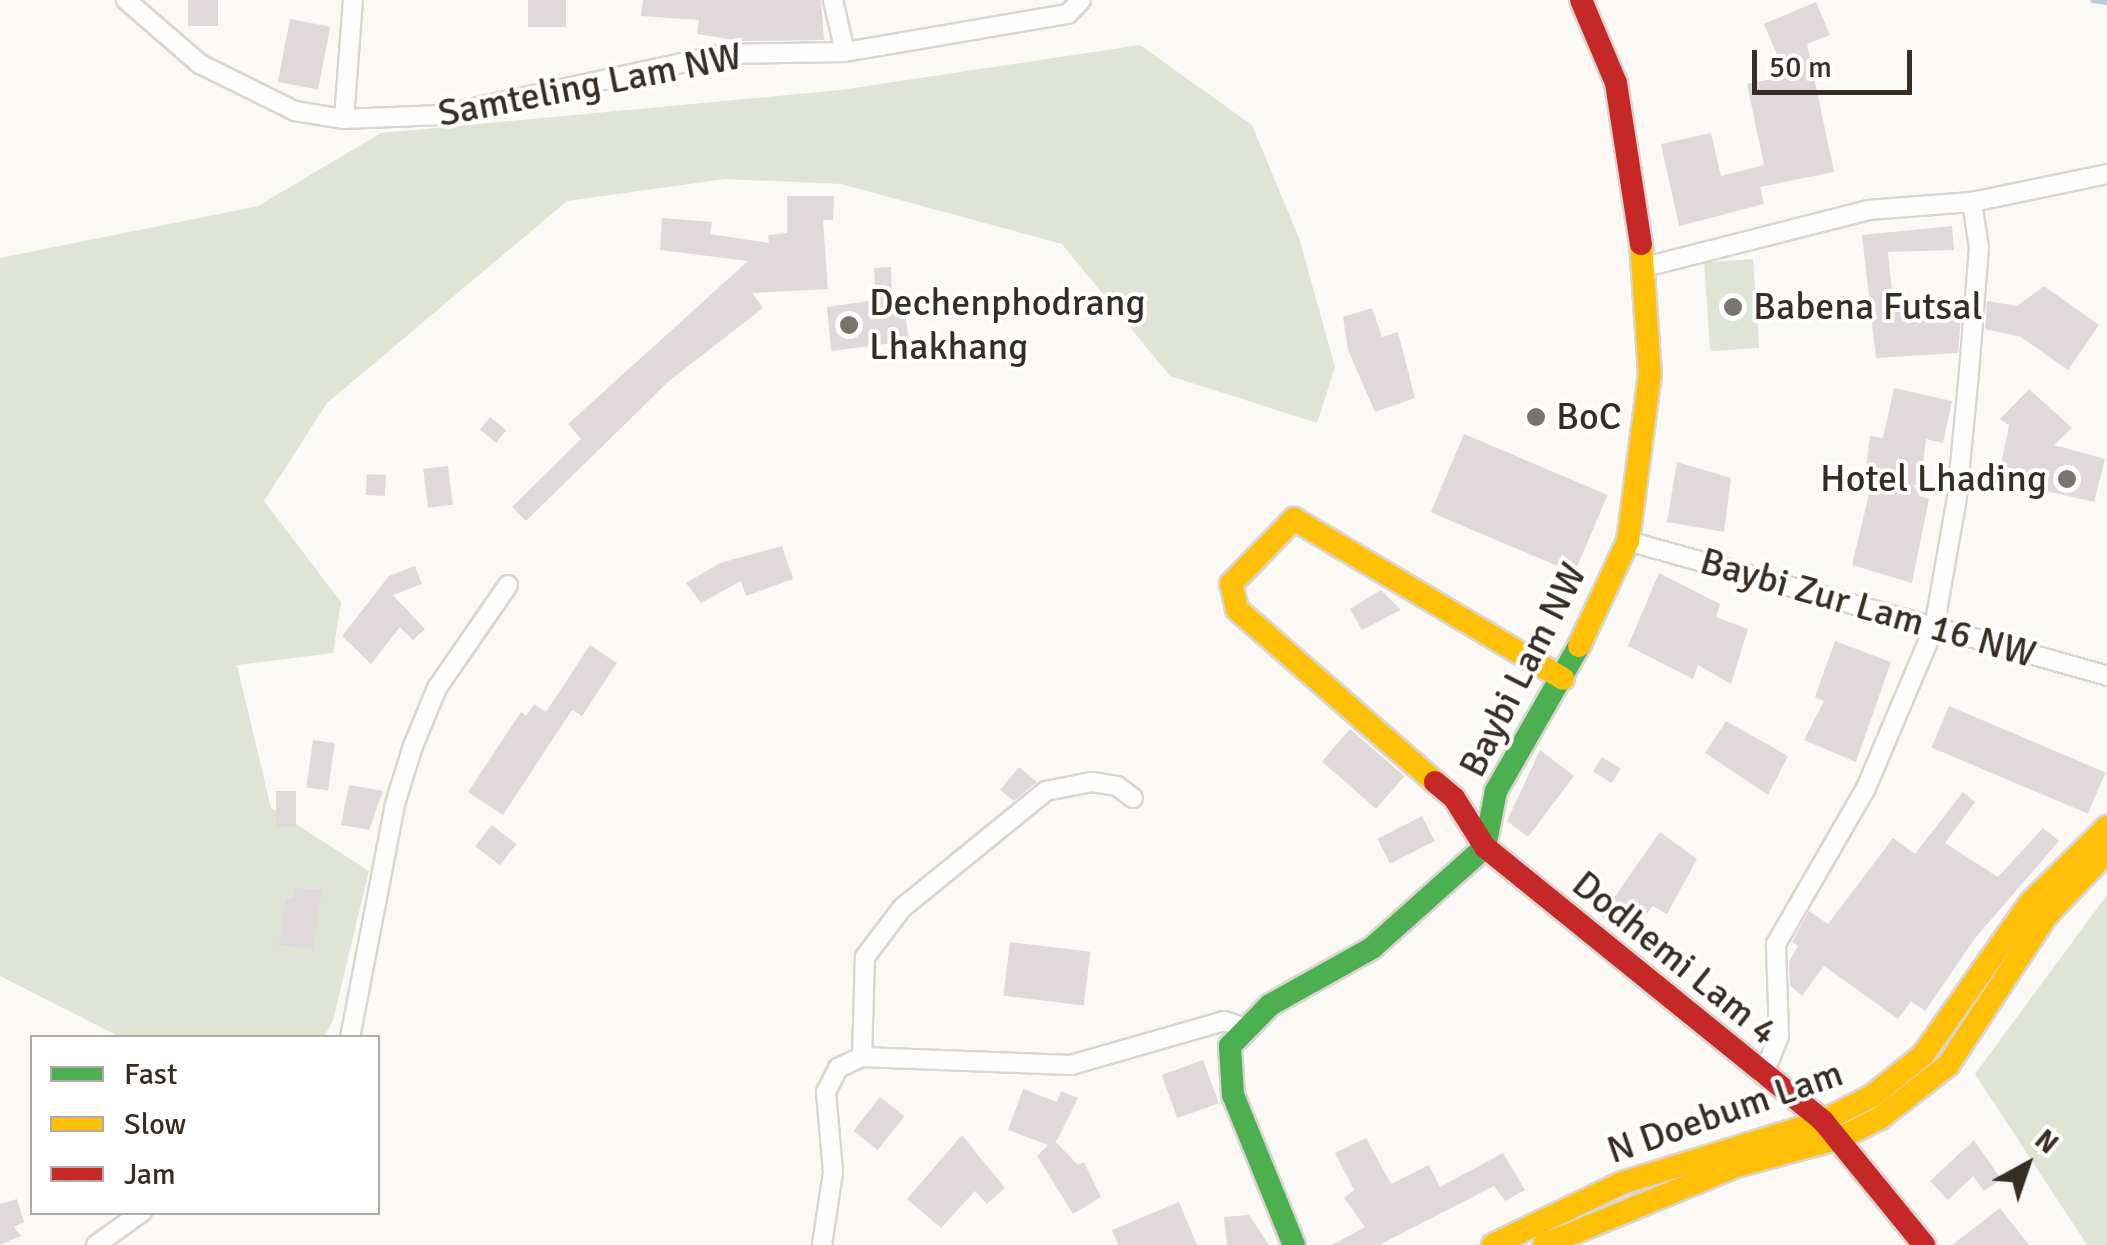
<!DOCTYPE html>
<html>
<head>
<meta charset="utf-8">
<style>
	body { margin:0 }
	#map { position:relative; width:2107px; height:1245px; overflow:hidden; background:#fbf9f6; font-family:Signika,sans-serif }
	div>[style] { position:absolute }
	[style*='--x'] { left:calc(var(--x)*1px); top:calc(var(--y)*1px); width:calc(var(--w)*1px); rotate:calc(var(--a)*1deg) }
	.green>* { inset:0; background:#dfe4d5; transform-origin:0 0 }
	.stream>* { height:6px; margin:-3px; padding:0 3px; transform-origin:3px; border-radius:3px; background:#bcd }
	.building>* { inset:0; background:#dfd9dc; transform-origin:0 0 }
	.roads { filter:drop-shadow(2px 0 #dad5cf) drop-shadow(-2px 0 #dad5cf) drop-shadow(0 2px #dad5cf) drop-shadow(0 -2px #dad5cf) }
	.street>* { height:18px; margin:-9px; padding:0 9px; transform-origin:9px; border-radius:9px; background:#fefefe }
	.fast>* { height:22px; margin:-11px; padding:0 11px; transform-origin:11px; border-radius:11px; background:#4caf50 }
	.slow>* { height:22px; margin:-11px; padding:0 11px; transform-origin:11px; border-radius:11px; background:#ffc107 }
	.jam>* { height:22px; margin:-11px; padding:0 11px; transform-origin:11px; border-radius:11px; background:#c62828 }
	.dots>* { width:28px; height:28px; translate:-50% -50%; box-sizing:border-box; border:5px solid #fff; border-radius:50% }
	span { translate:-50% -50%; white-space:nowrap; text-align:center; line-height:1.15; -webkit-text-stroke:8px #fff; paint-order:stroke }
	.street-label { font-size:38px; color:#362d24 }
	.poi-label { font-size:38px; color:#362d24 }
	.left { translate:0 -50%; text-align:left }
	.right { translate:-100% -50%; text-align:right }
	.legend { position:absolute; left:30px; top:1035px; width:350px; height:180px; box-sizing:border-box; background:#fff; border:2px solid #afaba7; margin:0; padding:12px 18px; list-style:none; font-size:30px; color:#362d24 }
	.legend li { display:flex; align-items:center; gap:20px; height:50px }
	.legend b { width:50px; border:2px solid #afaba7 }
	.north { position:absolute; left:1977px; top:1115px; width:100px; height:100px; -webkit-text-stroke:8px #fff; paint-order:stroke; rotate:40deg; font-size:28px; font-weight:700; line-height:40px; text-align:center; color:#362d24 }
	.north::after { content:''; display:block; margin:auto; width:35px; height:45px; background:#362d24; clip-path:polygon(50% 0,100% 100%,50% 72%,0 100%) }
	.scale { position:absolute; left:1752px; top:50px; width:160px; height:45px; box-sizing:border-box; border:5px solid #362d24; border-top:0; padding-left:12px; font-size:30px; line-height:35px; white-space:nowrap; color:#362d24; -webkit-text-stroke:8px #fff; paint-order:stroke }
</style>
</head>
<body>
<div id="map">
	<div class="green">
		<div style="clip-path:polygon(1140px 45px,1252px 125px,1299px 238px,1335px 367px,1317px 423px,1170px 376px,1062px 244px,841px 184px,725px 179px,567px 201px,327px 403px,264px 501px,341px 602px,333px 653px,237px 665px,271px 808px,369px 871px,333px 1020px,324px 1037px,120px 1037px,0 976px,0 258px,258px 206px,381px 133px,841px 90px)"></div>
		<div style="left:1753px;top:259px;width:89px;height:49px;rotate:86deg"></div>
		<div style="clip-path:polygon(2107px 895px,2107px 1245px,2087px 1245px,1975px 1074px)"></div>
	</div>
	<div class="stream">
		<div style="--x:2093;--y:0;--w:14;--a:8"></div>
	</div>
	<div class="building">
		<div style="left:188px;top:0;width:30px;height:26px"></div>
		<div style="left:528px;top:0;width:38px;height:27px"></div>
		<div style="clip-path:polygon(643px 0,821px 0,824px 40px,740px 41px,697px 34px,699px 20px,641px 16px)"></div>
		<div style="clip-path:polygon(1816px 2px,1830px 35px,1807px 44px,1834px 172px,1760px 187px,1764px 204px,1679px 226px,1661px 144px,1711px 133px,1721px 176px,1764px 165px,1747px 84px,1786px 76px,1764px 24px)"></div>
		<div style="left:290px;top:19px;width:41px;height:64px;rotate:11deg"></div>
		<div style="clip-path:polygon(787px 196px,834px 196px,833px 220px,823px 220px,828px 289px,752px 293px,763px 308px,669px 381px,526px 521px,512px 507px,581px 439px,568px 424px,748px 261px,660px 250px,662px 218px,712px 222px,710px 234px,769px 243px,768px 235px,787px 233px)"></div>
		<div style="clip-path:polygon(1952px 226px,1954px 250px,1888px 252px,1894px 310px,1962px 306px,1958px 353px,1876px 358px,1862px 235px)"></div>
		<div style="clip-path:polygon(891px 267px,892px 298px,903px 297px,909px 341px,831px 351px,827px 307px,876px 300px,874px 268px)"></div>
		<div style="clip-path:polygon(2044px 286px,2099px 325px,2068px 370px,2021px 337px,1985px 329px,1987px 301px,2017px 306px)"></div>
		<div style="clip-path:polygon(1372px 308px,1382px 337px,1398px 332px,1415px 398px,1375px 412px,1348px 350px,1343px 317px)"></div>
		<div style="clip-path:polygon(1894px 388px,1952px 401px,1943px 443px,1926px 439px,1919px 496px,1929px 499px,1912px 583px,1852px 565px,1875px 469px,1866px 467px,1870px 436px,1883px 438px)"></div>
		<div style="clip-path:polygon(2029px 389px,2072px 428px,2054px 445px,2105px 459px,2094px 502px,1998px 480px,2009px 425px,2000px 419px)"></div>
		<div style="left:490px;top:417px;width:21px;height:16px;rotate:39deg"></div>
		<div style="left:1464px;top:434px;width:156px;height:85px;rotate:23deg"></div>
		<div style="clip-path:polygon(1677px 462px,1731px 478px,1724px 532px,1667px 522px)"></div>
		<div style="left:448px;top:466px;width:39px;height:25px;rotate:83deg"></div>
		<div style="left:367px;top:474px;width:19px;height:21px;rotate:3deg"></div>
		<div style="clip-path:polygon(782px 546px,793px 579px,746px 596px,741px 581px,701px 603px,686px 583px,720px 563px)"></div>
		<div style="clip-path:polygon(415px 566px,422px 584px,393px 595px,425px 629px,413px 640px,400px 627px,371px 664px,342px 636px,389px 576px)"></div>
		<div style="clip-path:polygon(1659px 573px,1720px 604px,1716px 617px,1748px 629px,1731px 684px,1698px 665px,1693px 679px,1628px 646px)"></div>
		<div style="clip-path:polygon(1381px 590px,1401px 610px,1362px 630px,1350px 609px)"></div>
		<div style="clip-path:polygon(1835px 641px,1891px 662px,1856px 762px,1804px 740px,1824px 701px,1815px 697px)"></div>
		<div style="clip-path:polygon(590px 645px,617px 663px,582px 716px,572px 710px,503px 815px,468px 792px,521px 712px,526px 716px,534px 704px,546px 712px)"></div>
		<div style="left:1949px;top:706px;width:170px;height:45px;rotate:23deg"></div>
		<div style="clip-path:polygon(1726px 721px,1788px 756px,1768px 795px,1705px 753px)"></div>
		<div style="left:1350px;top:729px;width:72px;height:43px;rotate:41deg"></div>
		<div style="left:313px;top:740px;width:22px;height:48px;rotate:8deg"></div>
		<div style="clip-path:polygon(1540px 750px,1574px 776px,1528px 837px,1507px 821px)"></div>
		<div style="left:1602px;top:757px;width:22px;height:17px;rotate:32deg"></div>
		<div style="clip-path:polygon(1019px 767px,1037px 782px,1014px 801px,1000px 790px)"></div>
		<div style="clip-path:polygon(349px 785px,383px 791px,369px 830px,341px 825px)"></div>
		<div style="left:276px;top:791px;width:20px;height:36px"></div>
		<div style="clip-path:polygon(1963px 792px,1975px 802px,1945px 843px,1998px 877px,2043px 828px,2059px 841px,1976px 937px,1925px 1011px,1911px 1001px,1898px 1019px,1824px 966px,1802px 996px,1790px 985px,1789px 962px,1798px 946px,1792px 942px,1809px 911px,1828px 924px,1893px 838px,1915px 854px)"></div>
		<div style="left:1422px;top:816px;width:28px;height:50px;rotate:63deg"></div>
		<div style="left:492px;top:825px;width:31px;height:27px;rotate:38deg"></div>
		<div style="clip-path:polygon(1660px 832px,1697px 859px,1667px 914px,1653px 906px,1627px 937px,1596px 912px,1609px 894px,1614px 898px)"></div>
		<div style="clip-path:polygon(294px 888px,322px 890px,313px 949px,279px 945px,286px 898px,293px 899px)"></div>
		<div style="left:1010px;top:942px;width:81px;height:54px;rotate:7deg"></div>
		<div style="left:1203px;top:1060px;width:46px;height:44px;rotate:70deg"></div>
		<div style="clip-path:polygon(1023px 1089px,1057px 1102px,1061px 1091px,1078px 1098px,1056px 1142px,1078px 1165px,1084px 1162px,1101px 1197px,1073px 1214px,1037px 1156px,1048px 1145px,1008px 1130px)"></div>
		<div style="left:880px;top:1097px;width:31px;height:43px;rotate:38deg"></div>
		<div style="clip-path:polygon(962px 1135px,1005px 1188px,987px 1204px,975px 1191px,941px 1228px,907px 1199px)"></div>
		<div style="clip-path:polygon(1366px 1138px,1391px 1184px,1429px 1165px,1440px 1187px,1503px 1153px,1525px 1190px,1505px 1201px,1494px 1186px,1379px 1245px,1332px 1245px,1365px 1227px,1344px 1198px,1354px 1190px,1335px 1153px)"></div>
		<div style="clip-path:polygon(1974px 1140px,2001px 1179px,1984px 1191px,1973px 1176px,1948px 1200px,1930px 1181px)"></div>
		<div style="clip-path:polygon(17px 1199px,24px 1222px,14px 1227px,21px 1236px,0 1245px,0 1204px)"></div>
		<div style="clip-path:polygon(1179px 1202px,1197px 1245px,1118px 1245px,1112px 1230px)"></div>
		<div style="clip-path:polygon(2000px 1208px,2029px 1245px,1952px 1245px)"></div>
		<div style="clip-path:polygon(1249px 1215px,1269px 1245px,1227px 1245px,1224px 1217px)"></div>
	</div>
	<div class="roads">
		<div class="street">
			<div style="--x:126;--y:0;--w:98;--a:40.9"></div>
			<div style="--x:200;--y:64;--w:106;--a:26.3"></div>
			<div style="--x:295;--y:111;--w:50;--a:9.3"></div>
			<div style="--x:344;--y:119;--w:97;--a:-2.4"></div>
			<div style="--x:441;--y:115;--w:289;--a:-12.2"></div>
			<div style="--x:724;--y:54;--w:121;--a:-0.9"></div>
			<div style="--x:845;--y:52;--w:226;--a:-9.7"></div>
			<div style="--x:1068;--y:14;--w:19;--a:-47"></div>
			<div style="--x:833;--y:0;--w:53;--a:77"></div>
			<div style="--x:344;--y:119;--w:119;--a:-85.7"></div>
			<div style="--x:1645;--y:267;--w:230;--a:-14.3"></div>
			<div style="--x:1868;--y:210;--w:104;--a:-4.4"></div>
			<div style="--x:1972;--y:202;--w:138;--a:-11.7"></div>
			<div style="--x:1628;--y:541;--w:498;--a:15.7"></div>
			<div style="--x:350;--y:1038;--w:238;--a:-79.1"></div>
			<div style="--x:395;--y:804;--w:61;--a:-72.8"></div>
			<div style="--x:413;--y:746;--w:63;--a:-67.5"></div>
			<div style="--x:437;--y:688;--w:125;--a:-55.4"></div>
			<div style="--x:862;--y:1057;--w:100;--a:-88.3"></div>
			<div style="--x:865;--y:957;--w:61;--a:-52.9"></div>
			<div style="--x:902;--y:908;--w:186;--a:-39.1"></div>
			<div style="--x:1046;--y:791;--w:47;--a:-11.1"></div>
			<div style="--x:1092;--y:782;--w:25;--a:9"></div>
			<div style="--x:1117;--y:786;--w:20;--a:37"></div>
			<div style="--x:1763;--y:1076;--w:43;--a:-68.2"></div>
			<div style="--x:1779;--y:1036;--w:92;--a:-91.9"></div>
			<div style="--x:1776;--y:944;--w:180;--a:-60"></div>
			<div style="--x:1866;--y:788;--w:174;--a:-67"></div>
			<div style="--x:1934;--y:628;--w:133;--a:-80"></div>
			<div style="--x:1957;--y:497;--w:126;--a:-84.5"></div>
			<div style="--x:1969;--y:372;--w:124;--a:-85.4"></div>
			<div style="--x:1979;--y:248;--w:47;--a:-98.7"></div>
			<div style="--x:96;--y:1245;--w:57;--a:-35.7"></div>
			<div style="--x:822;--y:1245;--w:74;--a:-81.4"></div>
			<div style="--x:833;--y:1172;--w:80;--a:-95"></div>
			<div style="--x:826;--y:1092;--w:27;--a:-63"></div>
			<div style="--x:838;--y:1068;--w:26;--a:-25"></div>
			<div style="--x:862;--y:1057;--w:209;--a:2.2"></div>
			<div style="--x:1071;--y:1065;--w:159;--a:-16"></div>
			<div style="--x:1224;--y:1021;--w:20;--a:18"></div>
		</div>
		<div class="fast">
			<div style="--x:1294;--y:1245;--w:162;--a:-112.1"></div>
			<div style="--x:1233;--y:1095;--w:49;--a:-93.5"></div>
			<div style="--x:1230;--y:1046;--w:57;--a:-45.7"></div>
			<div style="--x:1270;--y:1005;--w:117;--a:-29.2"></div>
			<div style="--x:1372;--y:948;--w:152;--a:-41.8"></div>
			<div style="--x:1485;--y:847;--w:57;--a:-78.9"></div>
			<div style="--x:1496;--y:791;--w:167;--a:-60.2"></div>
		</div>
		<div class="slow">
			<div style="--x:1579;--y:646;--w:116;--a:-65"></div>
			<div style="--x:1628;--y:541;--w:167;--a:-82.5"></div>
			<div style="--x:1650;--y:375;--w:131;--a:-93.9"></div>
			<div style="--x:1435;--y:782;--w:263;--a:-138.9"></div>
			<div style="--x:1237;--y:609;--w:26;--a:-103"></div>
			<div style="--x:1231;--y:584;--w:91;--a:-45.9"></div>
			<div style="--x:1294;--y:519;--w:313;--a:30.7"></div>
			<div style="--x:1493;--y:1245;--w:143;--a:-25.7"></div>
			<div style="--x:1622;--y:1183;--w:210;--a:-17.1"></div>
			<div style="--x:1823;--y:1121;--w:55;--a:-27"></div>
			<div style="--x:1872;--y:1096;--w:65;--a:-38.8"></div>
			<div style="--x:1923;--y:1055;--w:187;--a:-54.8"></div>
			<div style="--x:2031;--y:902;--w:107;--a:-44.6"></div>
			<div style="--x:1544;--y:1245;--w:209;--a:-22.3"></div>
			<div style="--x:1737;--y:1166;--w:107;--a:-15.2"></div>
			<div style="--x:1840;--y:1138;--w:45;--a:-26.6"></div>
			<div style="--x:1880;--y:1118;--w:86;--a:-37.9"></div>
			<div style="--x:1948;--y:1065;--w:180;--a:-56.6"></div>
			<div style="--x:2047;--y:915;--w:87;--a:-46.4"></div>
		</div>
		<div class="jam">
			<div style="--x:1581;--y:0;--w:90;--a:67.1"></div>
			<div style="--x:1616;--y:83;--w:163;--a:81.2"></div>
			<div style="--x:1435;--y:782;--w:25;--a:40"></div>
			<div style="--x:1454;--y:798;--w:58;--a:57.7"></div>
			<div style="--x:1485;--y:847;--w:435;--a:39"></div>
			<div style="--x:1823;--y:1121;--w:160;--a:50.8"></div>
		</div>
	</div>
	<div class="dots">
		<div style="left:1733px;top:307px;background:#7b746e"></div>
		<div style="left:849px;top:325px;background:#7b746e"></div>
		<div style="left:1536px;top:417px;background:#7b746e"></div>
		<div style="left:2067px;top:479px;background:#7b746e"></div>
	</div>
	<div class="street-label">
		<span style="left:590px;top:85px;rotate:-11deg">Samteling Lam NW</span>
		<span style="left:1868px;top:608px;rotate:16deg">Baybi Zur Lam 16 NW</span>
		<span style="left:1523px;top:670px;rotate:-63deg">Baybi Lam NW</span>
		<span style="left:1675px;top:958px;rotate:39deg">Dodhemi Lam 4</span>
		<span style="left:1725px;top:1112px;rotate:-19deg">N Doebum Lam</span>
	</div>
	<div class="poi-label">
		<span class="left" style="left:869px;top:325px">Dechenphodrang<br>Lhakhang</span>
		<span class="left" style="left:1753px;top:307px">Babena Futsal</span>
		<span class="left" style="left:1556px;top:417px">BoC</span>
		<span class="right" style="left:2047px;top:479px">Hotel Lhading</span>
	</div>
	<ul class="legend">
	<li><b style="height:12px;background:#4caf50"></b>Fast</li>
	<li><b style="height:12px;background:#ffc107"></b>Slow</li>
	<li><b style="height:12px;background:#c62828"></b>Jam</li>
	</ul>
	<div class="north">N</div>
	<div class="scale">50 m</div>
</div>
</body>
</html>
